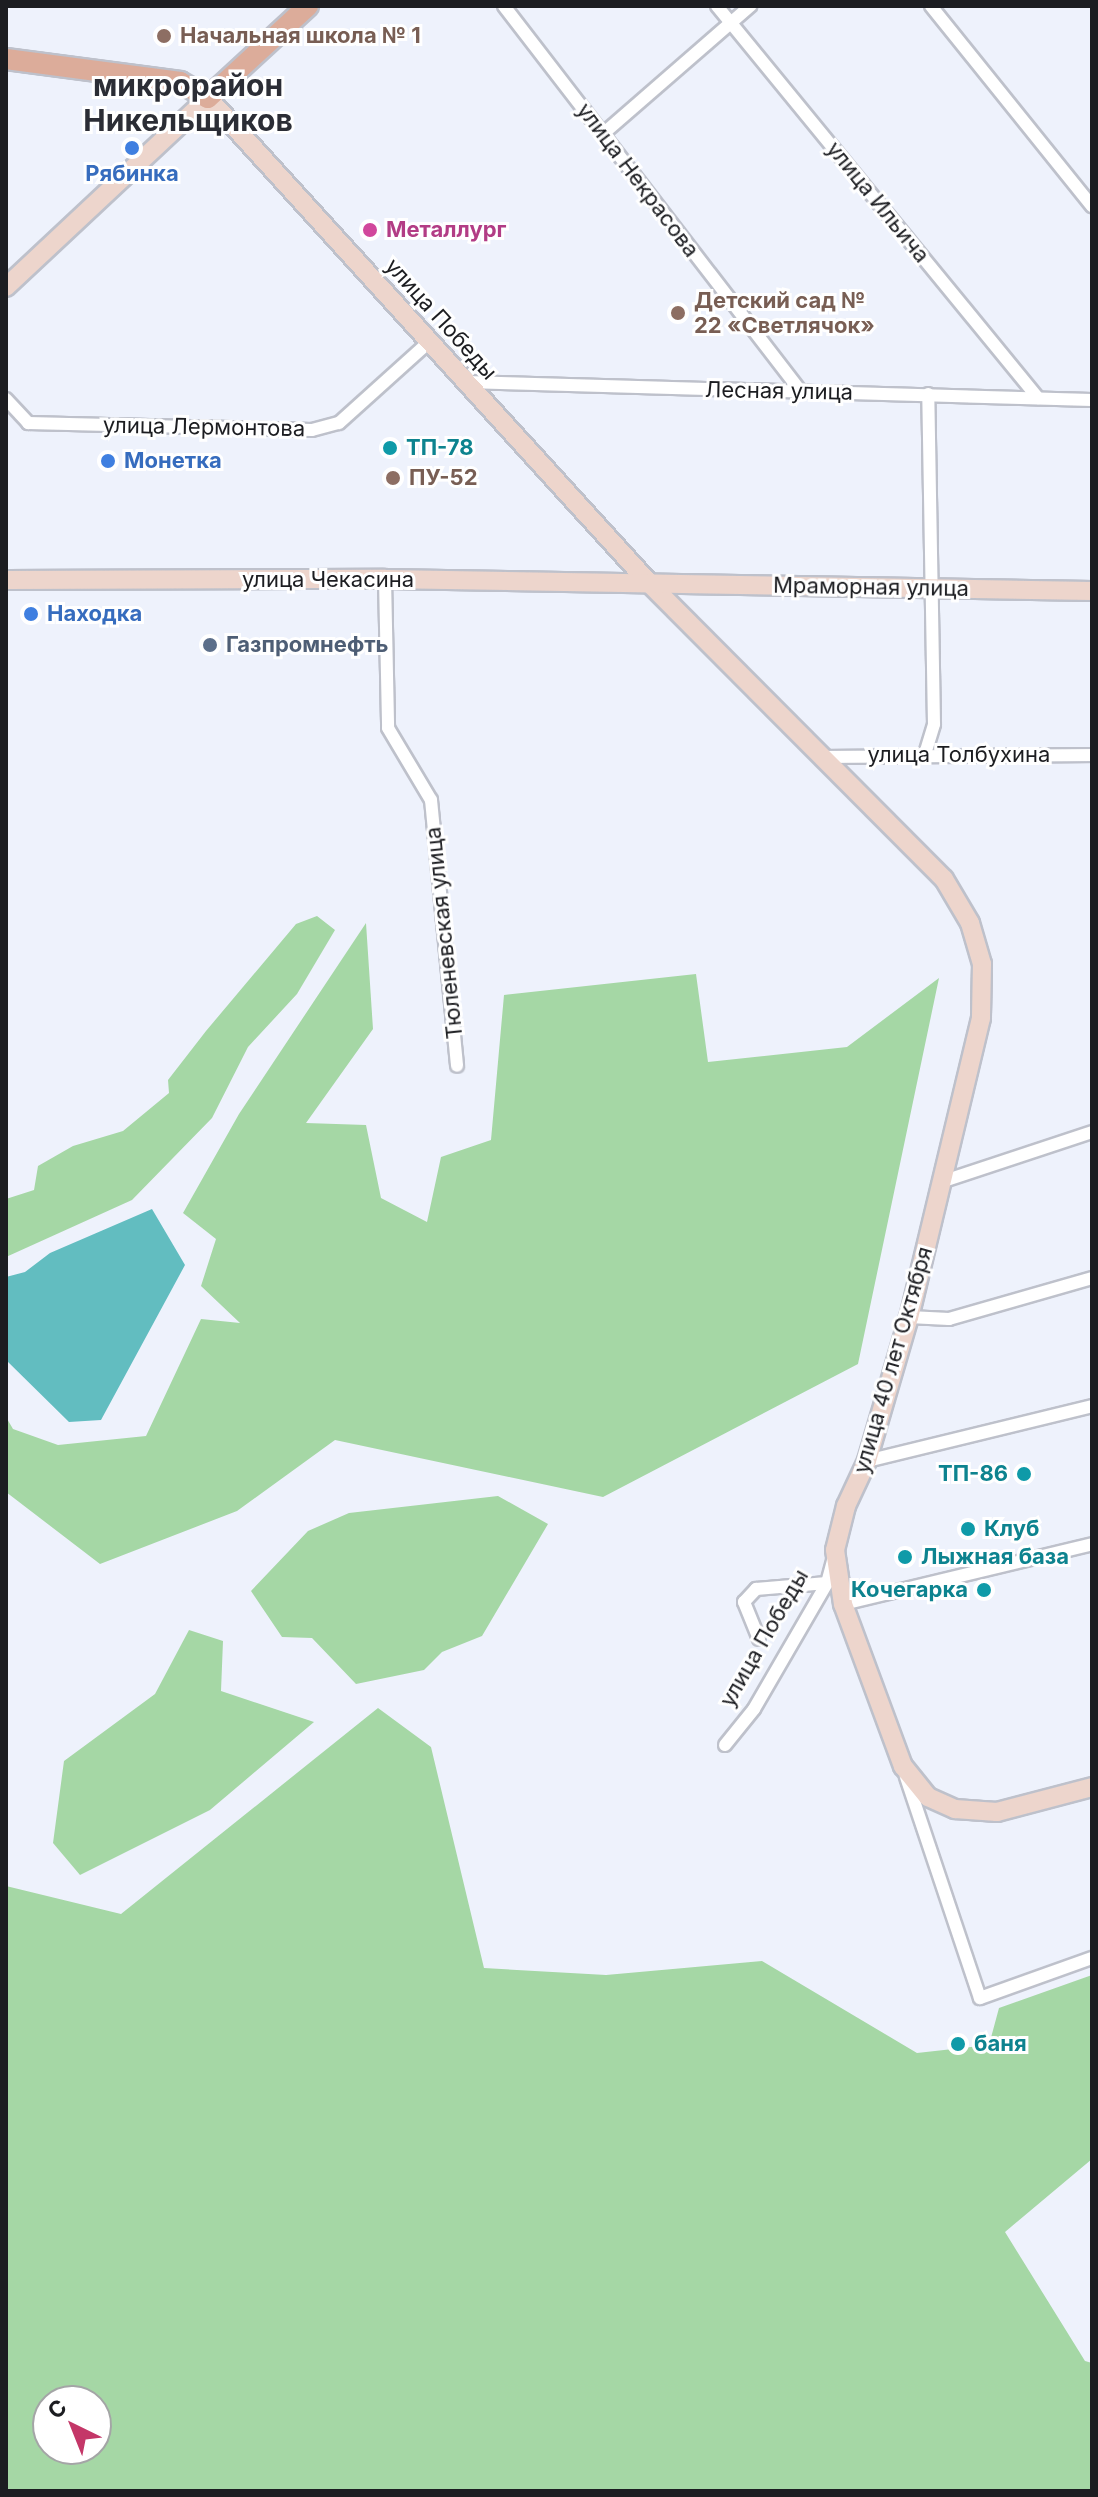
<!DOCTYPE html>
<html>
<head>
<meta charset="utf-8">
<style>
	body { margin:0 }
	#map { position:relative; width:1098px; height:2497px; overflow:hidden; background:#eef2fc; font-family:Inter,sans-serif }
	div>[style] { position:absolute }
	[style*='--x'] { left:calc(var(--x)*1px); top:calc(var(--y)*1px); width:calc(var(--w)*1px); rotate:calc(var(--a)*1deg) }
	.green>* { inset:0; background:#a5d7a5 }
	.water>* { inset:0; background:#62bdc0 }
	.roads { filter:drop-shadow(2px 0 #bec1cb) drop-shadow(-2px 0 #bec1cb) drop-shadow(0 2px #bec1cb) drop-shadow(0 -2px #bec1cb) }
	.street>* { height:12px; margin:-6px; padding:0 6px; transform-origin:6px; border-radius:6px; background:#fff }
	.secondary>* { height:18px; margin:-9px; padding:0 9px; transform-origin:9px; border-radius:9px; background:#edd5cc }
	.primary>* { height:20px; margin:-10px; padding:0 10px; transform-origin:10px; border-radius:10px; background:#dcac9a }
	.dots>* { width:22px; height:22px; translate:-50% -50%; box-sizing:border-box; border:4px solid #fff; border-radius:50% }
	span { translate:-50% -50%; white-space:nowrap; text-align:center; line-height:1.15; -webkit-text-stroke:6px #fff; paint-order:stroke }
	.education-label { font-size:22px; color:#785e54; font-weight:700 }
	.left { translate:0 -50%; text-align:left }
	.shop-label { font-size:22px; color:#366cbe; font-weight:700 }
	.street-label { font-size:22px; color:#1c1d21 }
	.hotel-label { font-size:22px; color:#b23c85; font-weight:700 }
	.culture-label { font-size:22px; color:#0d838f; font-weight:700 }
	.right { translate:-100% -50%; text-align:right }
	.service-label { font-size:22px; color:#4e5e75; font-weight:700 }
	.district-label { font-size:30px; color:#2b2d35; font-weight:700 }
	.frame { position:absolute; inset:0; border:8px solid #1c1d21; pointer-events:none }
	.north { position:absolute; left:32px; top:2385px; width:80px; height:80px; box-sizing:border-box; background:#fff; border:2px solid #a4a5a6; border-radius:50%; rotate:317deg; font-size:22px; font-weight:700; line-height:32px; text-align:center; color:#1c1d21 }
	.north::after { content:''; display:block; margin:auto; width:28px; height:36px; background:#c43768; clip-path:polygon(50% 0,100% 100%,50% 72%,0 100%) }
</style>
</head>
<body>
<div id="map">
	<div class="green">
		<div style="clip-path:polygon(317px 916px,335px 930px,297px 994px,248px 1047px,212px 1118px,132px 1200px,6px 1257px,6px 1199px,34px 1190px,38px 1166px,73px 1146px,123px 1131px,169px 1093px,168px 1080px,206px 1031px,296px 924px)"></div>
		<div style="clip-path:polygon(366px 923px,373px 1029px,306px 1123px,366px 1125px,381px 1198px,427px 1222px,441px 1157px,491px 1140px,504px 995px,696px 974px,708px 1062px,847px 1047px,939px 978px,858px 1364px,603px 1497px,335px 1440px,237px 1511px,100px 1564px,6px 1492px,6px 1417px,13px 1429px,58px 1445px,146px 1436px,201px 1319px,240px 1323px,201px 1286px,216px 1239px,183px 1213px,239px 1114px)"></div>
		<div style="clip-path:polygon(498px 1496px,548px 1524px,482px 1636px,442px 1652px,424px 1670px,356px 1684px,312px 1638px,282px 1637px,251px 1591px,308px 1531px,349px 1513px)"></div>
		<div style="clip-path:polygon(189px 1630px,223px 1641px,221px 1691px,314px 1722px,210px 1810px,80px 1875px,53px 1843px,64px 1761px,155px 1694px)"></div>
		<div style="clip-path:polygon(evenodd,378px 1708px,431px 1747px,484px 1968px,606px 1975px,762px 1961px,917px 2053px,989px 2045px,999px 2008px,1092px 1975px,1092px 2159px,1005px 2232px,1085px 2361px,1092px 2363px,1092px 2491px,6px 2491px,6px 1886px,121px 1914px,378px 1708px,96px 2401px,96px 2449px,48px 2449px,48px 2401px,96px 2401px)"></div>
	</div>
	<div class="water">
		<div style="clip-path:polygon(152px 1209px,185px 1265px,101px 1420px,69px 1422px,6px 1360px,6px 1277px,25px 1272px,50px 1253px)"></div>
	</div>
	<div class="roads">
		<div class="street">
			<div style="--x:504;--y:6;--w:487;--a:52.4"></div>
			<div style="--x:717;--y:6;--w:507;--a:50.69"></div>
			<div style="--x:931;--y:6;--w:257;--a:51.2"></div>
			<div style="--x:604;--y:133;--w:194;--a:-41"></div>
			<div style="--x:466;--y:382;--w:626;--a:1.65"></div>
			<div style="--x:6;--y:399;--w:33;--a:47"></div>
			<div style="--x:28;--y:423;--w:284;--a:1.4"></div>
			<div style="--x:312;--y:430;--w:28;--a:-15"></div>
			<div style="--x:339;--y:423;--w:121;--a:-42"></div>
			<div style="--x:385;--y:579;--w:149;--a:88.8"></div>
			<div style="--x:388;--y:728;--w:84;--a:59.2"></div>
			<div style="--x:431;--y:800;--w:267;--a:84.4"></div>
			<div style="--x:925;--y:754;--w:31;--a:-73"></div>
			<div style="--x:934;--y:724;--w:330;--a:-91"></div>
			<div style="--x:827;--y:757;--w:265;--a:-0.4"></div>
			<div style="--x:944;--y:1181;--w:156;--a:-18.3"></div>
			<div style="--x:909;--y:1317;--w:40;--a:2.9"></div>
			<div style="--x:949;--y:1319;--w:149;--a:-16"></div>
			<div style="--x:867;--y:1461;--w:232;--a:-13.7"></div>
			<div style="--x:843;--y:1604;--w:256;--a:-13.5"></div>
			<div style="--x:759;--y:1639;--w:40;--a:-112"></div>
			<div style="--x:744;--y:1602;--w:18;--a:-47"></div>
			<div style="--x:756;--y:1589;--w:71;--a:-4.8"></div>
			<div style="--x:725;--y:1745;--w:46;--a:-51.1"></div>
			<div style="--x:754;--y:1709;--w:146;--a:-59.9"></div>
			<div style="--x:827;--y:1583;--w:23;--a:-75"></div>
			<div style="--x:906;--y:1777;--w:233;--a:71.5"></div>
			<div style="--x:980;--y:1998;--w:119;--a:-19.7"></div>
		</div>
		<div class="secondary">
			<div style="--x:6;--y:287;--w:277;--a:-43.1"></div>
			<div style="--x:208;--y:98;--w:657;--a:47.71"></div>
			<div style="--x:650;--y:584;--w:416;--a:45.1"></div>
			<div style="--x:944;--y:879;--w:51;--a:59.4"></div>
			<div style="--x:970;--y:923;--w:43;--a:73.7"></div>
			<div style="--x:982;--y:964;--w:54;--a:91.1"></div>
			<div style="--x:981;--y:1018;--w:308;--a:103.5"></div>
			<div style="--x:909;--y:1317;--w:150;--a:106.3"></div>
			<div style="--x:867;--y:1461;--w:50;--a:115"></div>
			<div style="--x:846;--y:1506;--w:45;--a:104"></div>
			<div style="--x:835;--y:1550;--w:55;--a:81.6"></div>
			<div style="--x:843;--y:1604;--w:173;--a:69.7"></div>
			<div style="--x:903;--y:1766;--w:40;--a:51"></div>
			<div style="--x:928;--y:1797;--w:30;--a:24"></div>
			<div style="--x:955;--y:1809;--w:42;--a:4.1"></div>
			<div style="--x:997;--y:1812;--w:98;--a:-14.7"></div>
			<div style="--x:6;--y:580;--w:379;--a:-0.2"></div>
			<div style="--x:385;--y:579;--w:707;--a:0.97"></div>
		</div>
		<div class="primary">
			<div style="--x:6;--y:59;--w:176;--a:7.5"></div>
			<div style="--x:180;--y:82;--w:32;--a:30"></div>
			<div style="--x:208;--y:98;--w:136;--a:-42.6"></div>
		</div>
	</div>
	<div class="dots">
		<div style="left:164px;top:36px;background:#8d6e63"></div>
		<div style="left:132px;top:148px;background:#3f7fe0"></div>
		<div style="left:370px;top:230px;background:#d1479c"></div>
		<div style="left:678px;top:313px;background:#8d6e63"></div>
		<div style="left:390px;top:448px;background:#0f9aa8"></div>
		<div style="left:108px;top:461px;background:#3f7fe0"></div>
		<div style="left:393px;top:478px;background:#8d6e63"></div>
		<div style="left:31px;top:614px;background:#3f7fe0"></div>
		<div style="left:210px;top:645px;background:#5c6f8a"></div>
		<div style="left:1024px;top:1474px;background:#0f9aa8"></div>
		<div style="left:968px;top:1529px;background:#0f9aa8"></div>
		<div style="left:905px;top:1557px;background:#0f9aa8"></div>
		<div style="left:984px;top:1590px;background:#0f9aa8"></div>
		<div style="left:958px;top:2044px;background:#0f9aa8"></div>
	</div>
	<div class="education-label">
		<span class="left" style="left:180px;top:36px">Начальная школа № 1</span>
		<span class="left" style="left:694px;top:313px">Детский сад №<br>22 «Светлячок»</span>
		<span class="left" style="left:409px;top:478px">ПУ-52</span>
	</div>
	<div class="shop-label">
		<span style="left:132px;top:174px">Рябинка</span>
		<span class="left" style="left:124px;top:461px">Монетка</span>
		<span class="left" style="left:47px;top:614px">Находка</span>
	</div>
	<div class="street-label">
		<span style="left:638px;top:180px;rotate:53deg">улица Некрасова</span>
		<span style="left:878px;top:202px;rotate:51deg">улица Ильича</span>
		<span style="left:441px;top:319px;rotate:48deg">улица Победы</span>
		<span style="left:779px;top:391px;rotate:1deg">Лесная улица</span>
		<span style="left:204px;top:427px;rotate:1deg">улица Лермонтова</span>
		<span style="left:328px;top:580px">улица Чекасина</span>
		<span style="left:871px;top:587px;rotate:1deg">Мраморная улица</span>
		<span style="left:959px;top:755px">улица Толбухина</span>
		<span style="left:444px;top:933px;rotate:-96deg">Тюленевская улица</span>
		<span style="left:893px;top:1360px;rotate:-74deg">улица 40 лет Октября</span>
		<span style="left:764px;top:1638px;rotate:-60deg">улица Победы</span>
	</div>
	<div class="hotel-label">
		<span class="left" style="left:386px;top:230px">Металлург</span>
	</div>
	<div class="culture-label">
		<span class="left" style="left:406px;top:448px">ТП-78</span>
		<span class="right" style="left:1008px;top:1474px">ТП-86</span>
		<span class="left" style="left:984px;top:1529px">Клуб</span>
		<span class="left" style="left:921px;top:1557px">Лыжная база</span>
		<span class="right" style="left:968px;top:1590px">Кочегарка</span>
		<span class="left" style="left:974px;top:2044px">баня</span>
	</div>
	<div class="service-label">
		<span class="left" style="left:226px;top:645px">Газпромнефть</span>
	</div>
	<div class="district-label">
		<span style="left:188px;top:102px">микрорайон<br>Никельщиков</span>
	</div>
	<div class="frame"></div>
	<div class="north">С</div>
</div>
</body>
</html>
